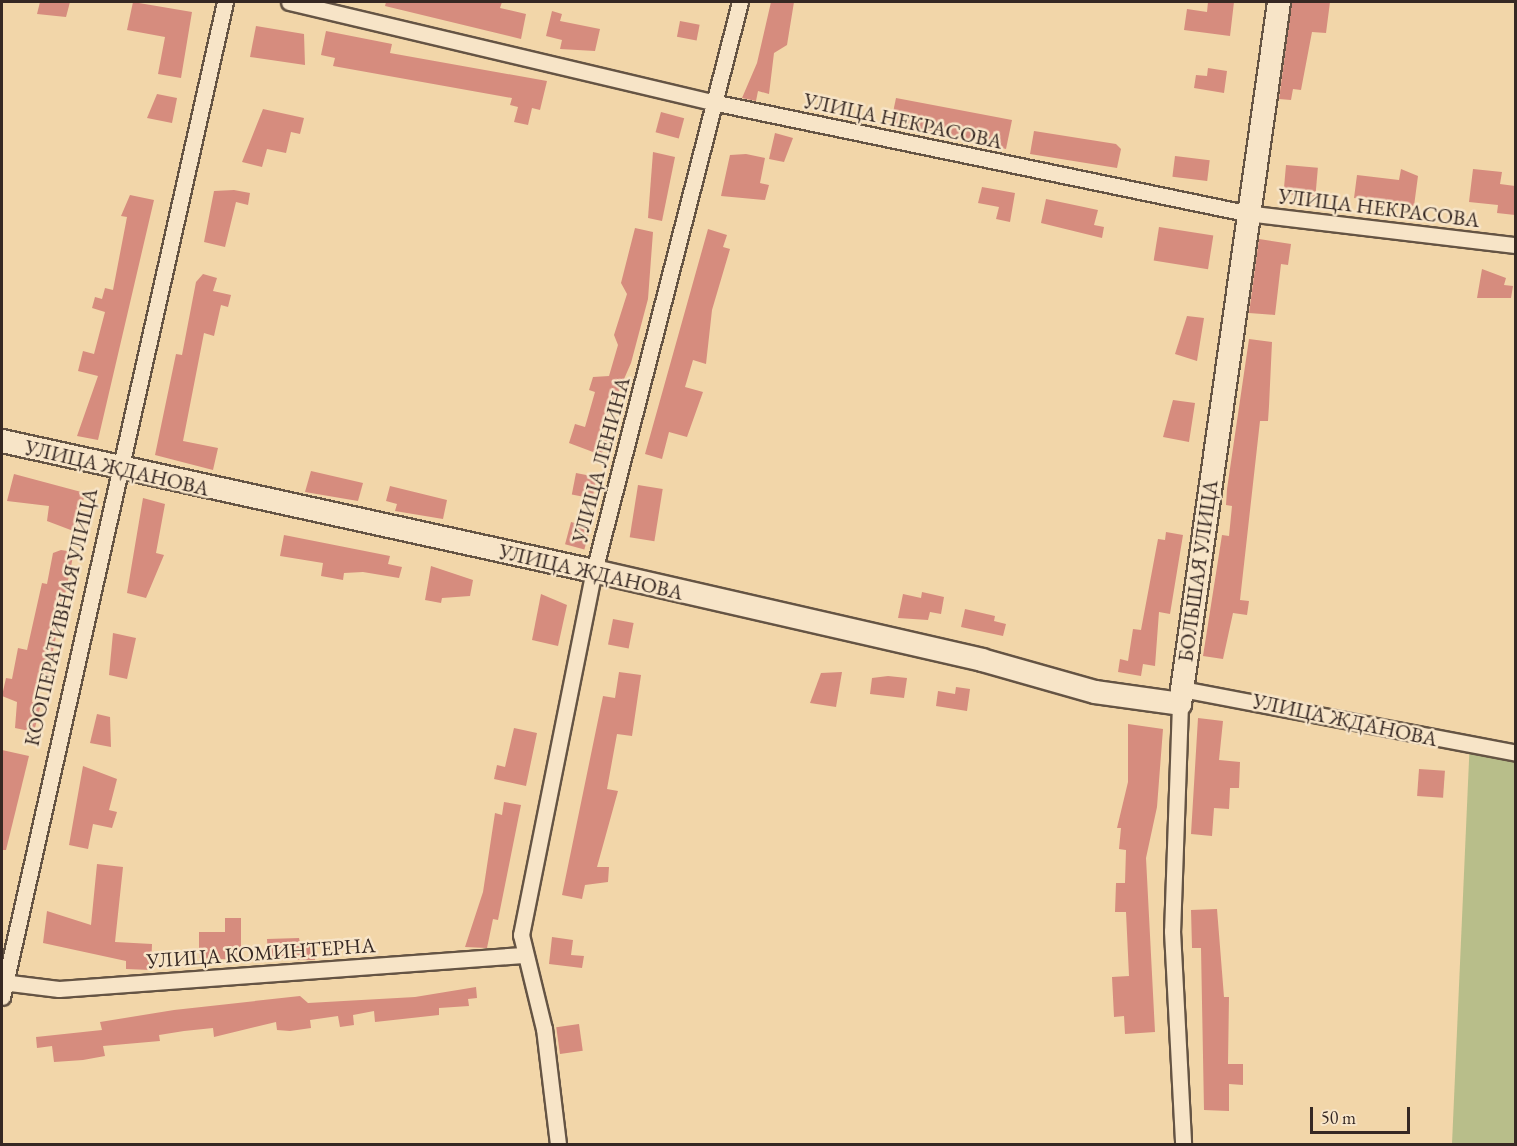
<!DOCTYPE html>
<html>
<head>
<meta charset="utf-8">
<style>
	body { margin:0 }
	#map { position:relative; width:1517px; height:1146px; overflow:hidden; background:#f2d6a9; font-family:"EB Garamond",serif }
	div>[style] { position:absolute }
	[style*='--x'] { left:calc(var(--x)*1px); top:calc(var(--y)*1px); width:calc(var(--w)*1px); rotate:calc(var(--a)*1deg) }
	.green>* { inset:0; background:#b8be8a }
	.building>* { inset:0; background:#d68c7e; transform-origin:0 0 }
	.roads { filter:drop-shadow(2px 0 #655444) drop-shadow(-2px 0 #655444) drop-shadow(0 2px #655444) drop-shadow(0 -2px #655444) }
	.street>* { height:15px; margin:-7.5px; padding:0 7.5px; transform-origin:7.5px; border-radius:7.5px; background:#f7e4c7 }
	.secondary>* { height:22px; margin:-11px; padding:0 11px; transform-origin:11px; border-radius:11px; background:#f7e4c7 }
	span { translate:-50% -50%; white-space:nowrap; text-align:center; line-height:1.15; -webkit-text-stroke:5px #f7e4c7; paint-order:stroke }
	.street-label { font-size:21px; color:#362823 }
	.frame { position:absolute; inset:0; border:3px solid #362823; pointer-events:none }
	.scale { position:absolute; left:1310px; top:1107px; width:100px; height:27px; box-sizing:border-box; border:3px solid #362823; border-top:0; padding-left:8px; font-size:18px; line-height:21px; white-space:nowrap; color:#362823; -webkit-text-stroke:4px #f7e4c7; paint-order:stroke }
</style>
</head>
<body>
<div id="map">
	<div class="green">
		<div style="clip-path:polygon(1470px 738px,1515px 746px,1516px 1144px,1452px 1144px)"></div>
	</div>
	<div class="building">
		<div style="clip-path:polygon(40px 2px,70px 2px,66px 17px,37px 14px)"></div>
		<div style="clip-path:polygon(133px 2px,192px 12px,181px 78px,158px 74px,165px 37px,127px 30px)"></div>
		<div style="clip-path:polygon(386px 2px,502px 2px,500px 8px,526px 14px,521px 39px,385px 6px)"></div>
		<div style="clip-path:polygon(771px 2px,794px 2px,787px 45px,774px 53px,769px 94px,758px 91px,756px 101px,742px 98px,757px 63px)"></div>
		<div style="clip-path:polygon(1208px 2px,1234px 2px,1230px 36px,1184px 30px,1187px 9px,1207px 12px)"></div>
		<div style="clip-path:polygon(1292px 2px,1330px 2px,1326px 33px,1312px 32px,1301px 90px,1293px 89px,1291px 100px,1279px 99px)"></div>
		<div style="clip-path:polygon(552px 11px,562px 14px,560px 21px,600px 29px,595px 51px,560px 49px,562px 40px,546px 36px)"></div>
		<div style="left:680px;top:21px;width:20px;height:16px;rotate:11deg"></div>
		<div style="clip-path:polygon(256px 26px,304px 34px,305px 65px,250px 57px)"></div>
		<div style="clip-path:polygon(326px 31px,392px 44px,390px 53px,547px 81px,540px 110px,532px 108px,528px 125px,514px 122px,518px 107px,510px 105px,512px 98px,333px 66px,335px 58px,321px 55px)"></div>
		<div style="clip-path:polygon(1208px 68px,1227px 71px,1224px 93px,1194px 88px,1196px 75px,1207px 76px)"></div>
		<div style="clip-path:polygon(157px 94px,177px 98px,172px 123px,147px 118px)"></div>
		<div style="clip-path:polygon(896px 98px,1012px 120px,1006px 149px,891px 122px)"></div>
		<div style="clip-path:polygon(263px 109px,304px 118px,300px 134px,291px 132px,286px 153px,267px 149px,262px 167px,242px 162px)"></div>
		<div style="left:661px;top:112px;width:24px;height:21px;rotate:15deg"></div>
		<div style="clip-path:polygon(1034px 131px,1116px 144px,1121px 149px,1117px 168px,1030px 154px)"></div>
		<div style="clip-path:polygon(775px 133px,793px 138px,784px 162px,769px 159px)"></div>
		<div style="clip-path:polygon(653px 152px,675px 157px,662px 221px,648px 218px)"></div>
		<div style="clip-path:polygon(746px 154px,765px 158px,760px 183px,769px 185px,765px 200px,721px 196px,730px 155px)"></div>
		<div style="left:1175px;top:156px;width:35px;height:21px;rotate:7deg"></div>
		<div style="left:1286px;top:165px;width:32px;height:29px;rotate:5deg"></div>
		<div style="clip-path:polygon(1401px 169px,1418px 176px,1414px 206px,1354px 198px,1357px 175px,1399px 180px)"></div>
		<div style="clip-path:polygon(1473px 169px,1502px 172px,1500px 184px,1515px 186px,1515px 215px,1497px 213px,1498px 205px,1469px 202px)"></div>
		<div style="clip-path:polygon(982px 187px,1015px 193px,1010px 222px,996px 219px,999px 207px,978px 203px)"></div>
		<div style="clip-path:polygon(234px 190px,250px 193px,248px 205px,236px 202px,225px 247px,204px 242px,214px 191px)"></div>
		<div style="clip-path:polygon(130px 195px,154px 200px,98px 440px,77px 436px,98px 376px,78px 371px,83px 351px,94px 354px,105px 312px,92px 308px,95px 297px,102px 299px,105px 288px,113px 290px,127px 217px,121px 216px)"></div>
		<div style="clip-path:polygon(1046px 199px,1098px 210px,1094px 225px,1104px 227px,1102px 238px,1041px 223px)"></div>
		<div style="left:1159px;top:227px;width:55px;height:34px;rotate:9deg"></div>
		<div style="clip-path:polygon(635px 228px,653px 232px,648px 299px,631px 363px,601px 432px,610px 435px,601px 455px,569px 443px,575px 424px,585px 427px,595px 392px,589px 390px,593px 377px,609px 376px,618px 345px,614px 335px,627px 294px,621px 283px)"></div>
		<div style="clip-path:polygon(708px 229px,727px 235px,723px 247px,730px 249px,712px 310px,706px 364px,693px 360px,685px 387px,703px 392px,687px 437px,669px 432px,662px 459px,645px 454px)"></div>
		<div style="clip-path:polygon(1259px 239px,1291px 244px,1288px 265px,1281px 264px,1275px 315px,1249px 313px)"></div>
		<div style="clip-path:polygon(1482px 269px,1506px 278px,1504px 285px,1513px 286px,1511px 298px,1477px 298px)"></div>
		<div style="clip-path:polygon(203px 274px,217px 278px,213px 291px,231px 295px,228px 307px,221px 305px,214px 336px,204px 333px,183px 441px,218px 448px,213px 470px,155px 455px,176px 354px,182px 355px,196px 282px)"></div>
		<div style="clip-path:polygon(1187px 316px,1204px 318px,1197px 361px,1175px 354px)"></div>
		<div style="clip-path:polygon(1249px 339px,1272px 342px,1269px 406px,1268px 421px,1260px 421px,1240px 600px,1249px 601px,1247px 615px,1233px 613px,1223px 659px,1203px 656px,1222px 535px,1229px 536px,1232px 506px,1226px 505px,1227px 489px)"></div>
		<div style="clip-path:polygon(1173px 400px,1195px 403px,1189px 442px,1163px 437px)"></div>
		<div style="clip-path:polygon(311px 471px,363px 483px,358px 501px,305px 492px)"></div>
		<div style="left:576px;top:473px;width:21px;height:22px;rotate:11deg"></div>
		<div style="clip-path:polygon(14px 474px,85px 493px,76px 532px,47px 521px,49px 506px,7px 501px)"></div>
		<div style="left:638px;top:485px;width:25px;height:53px;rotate:9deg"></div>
		<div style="clip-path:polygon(390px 486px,447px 500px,443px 519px,395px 511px,397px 504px,386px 501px)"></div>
		<div style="clip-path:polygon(143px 498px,165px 504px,156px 553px,164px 555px,146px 598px,127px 593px)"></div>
		<div style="left:571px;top:522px;width:20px;height:23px;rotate:15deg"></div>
		<div style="clip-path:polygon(1166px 532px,1183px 535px,1170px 614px,1159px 612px,1155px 666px,1143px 664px,1141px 676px,1118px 672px,1120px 659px,1128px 661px,1133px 629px,1141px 630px,1158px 539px,1165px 540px)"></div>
		<div style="clip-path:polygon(284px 535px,390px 556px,388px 564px,402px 567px,399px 578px,363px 572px,344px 573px,343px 580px,321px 576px,323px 563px,280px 556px)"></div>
		<div style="clip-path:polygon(61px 550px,74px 552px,46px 684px,37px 682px,32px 702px,41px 704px,34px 732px,15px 728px,17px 702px,2px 696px,6px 678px,12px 679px,18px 648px,27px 650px,42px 583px,47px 584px,53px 553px)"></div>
		<div style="clip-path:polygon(431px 566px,473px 580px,470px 596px,442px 598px,441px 603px,425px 600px)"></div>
		<div style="clip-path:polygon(922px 592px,944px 597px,941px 614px,930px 612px,928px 620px,898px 618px,903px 594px,921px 598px)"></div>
		<div style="clip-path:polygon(541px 594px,567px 605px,558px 646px,532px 640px)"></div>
		<div style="clip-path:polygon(965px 609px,995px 616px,994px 621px,1006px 624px,1003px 636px,961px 627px)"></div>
		<div style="left:613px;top:619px;width:21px;height:26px;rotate:11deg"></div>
		<div style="clip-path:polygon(113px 633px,136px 638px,127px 679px,109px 675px)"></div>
		<div style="clip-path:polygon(619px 672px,641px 675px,632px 736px,617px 734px,607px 789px,618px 791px,597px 867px,609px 867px,608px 882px,585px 885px,582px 899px,562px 895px,603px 696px,615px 698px)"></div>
		<div style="clip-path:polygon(842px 672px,836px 707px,810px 703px,821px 673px)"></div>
		<div style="clip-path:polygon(888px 676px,907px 678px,904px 698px,870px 694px,872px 678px)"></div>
		<div style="clip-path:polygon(956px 687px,970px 689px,967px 711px,936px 706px,938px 691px,955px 694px)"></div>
		<div style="clip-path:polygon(97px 714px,110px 717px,111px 747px,90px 743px)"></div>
		<div style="clip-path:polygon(1198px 718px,1223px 721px,1219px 760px,1240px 762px,1239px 788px,1230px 788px,1229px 809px,1214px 808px,1212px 836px,1191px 834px)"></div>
		<div style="clip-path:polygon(1128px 724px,1163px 729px,1157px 807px,1146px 858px,1155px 1032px,1125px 1034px,1124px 1016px,1114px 1017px,1112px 977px,1129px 976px,1126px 912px,1115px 912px,1116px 883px,1125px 883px,1126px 850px,1119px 849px,1121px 828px,1117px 828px,1128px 782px)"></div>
		<div style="clip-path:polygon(514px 728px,537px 733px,526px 786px,494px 779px,497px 765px,505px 767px)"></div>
		<div style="clip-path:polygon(2px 750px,29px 756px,6px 850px,2px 850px)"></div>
		<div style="clip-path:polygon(83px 766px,117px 779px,109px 810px,117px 812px,112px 828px,93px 824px,88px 849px,69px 845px)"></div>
		<div style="left:1419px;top:769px;width:26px;height:27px;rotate:4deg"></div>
		<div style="clip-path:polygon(504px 802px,521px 805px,498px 920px,493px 919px,487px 948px,465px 947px,483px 892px,495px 813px,502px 815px)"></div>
		<div style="clip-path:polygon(97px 864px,123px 867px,115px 942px,152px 944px,151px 970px,126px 969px,126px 961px,43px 943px,47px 911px,91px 925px)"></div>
		<div style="clip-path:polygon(1217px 909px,1224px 997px,1229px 997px,1228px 1064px,1243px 1064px,1243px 1085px,1229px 1084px,1229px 1111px,1204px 1110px,1201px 948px,1192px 948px,1191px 910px)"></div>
		<div style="clip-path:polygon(225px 918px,241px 918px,241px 960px,199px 958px,199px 932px,225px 932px)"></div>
		<div style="clip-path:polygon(552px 937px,573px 940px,571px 955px,584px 956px,582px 968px,549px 964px)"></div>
		<div style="clip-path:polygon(299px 938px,300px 943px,314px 942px,315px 960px,268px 960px,267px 939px)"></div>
		<div style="clip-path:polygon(476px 987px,477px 998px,468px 999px,469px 1006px,439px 1008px,439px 1015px,375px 1022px,374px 1011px,353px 1015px,354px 1025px,340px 1027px,338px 1016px,310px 1020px,311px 1028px,290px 1031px,277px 1030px,276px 1022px,214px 1037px,213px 1028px,184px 1031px,159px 1035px,160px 1041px,103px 1046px,105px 1056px,83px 1060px,54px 1062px,52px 1046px,37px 1048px,36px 1037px,102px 1030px,100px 1022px,174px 1010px,300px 996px,308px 1003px,415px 997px)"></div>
		<div style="left:579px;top:1024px;width:27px;height:23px;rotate:82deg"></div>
	</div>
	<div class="roads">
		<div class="street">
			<div style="--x:289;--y:2;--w:440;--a:13.3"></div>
			<div style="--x:717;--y:103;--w:540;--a:11.75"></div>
			<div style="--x:1246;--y:213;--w:272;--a:6.8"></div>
			<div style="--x:1182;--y:689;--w:340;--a:10.8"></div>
			<div style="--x:1180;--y:704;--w:227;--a:92"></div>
			<div style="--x:1172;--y:931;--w:213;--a:87"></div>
			<div style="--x:2;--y:982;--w:57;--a:7"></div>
			<div style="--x:59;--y:989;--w:465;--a:-4.2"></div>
			<div style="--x:2;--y:997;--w:1020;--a:-77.37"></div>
			<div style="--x:558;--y:1144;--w:116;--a:-96.9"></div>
			<div style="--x:544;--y:1029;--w:97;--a:-103.7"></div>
			<div style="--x:521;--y:935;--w:371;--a:-78.7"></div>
			<div style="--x:594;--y:571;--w:587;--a:-75.61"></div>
		</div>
		<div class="secondary">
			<div style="--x:2;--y:441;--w:606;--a:12.39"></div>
			<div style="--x:594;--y:571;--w:398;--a:12.9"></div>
			<div style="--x:982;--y:660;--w:117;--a:15.8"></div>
			<div style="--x:1095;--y:692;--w:86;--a:8"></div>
			<div style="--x:1180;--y:704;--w:709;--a:-81.97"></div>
		</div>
	</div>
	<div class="street-label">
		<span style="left:903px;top:121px;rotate:12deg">УЛИЦА НЕКРАСОВА</span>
		<span style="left:1379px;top:208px;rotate:7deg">УЛИЦА НЕКРАСОВА</span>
		<span style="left:601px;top:460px;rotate:-75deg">УЛИЦА ЛЕНИНА</span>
		<span style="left:117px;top:468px;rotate:13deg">УЛИЦА ЖДАНОВА</span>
		<span style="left:1198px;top:571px;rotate:-82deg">БОЛЬШАЯ УЛИЦА</span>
		<span style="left:591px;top:572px;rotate:13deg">УЛИЦА ЖДАНОВА</span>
		<span style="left:61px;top:617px;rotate:-77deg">КООПЕРАТИВНАЯ УЛИЦА</span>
		<span style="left:1345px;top:720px;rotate:12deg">УЛИЦА ЖДАНОВА</span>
		<span style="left:261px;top:953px;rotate:-4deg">УЛИЦА КОМИНТЕРНА</span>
	</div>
	<div class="frame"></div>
	<div class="scale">50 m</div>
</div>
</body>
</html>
